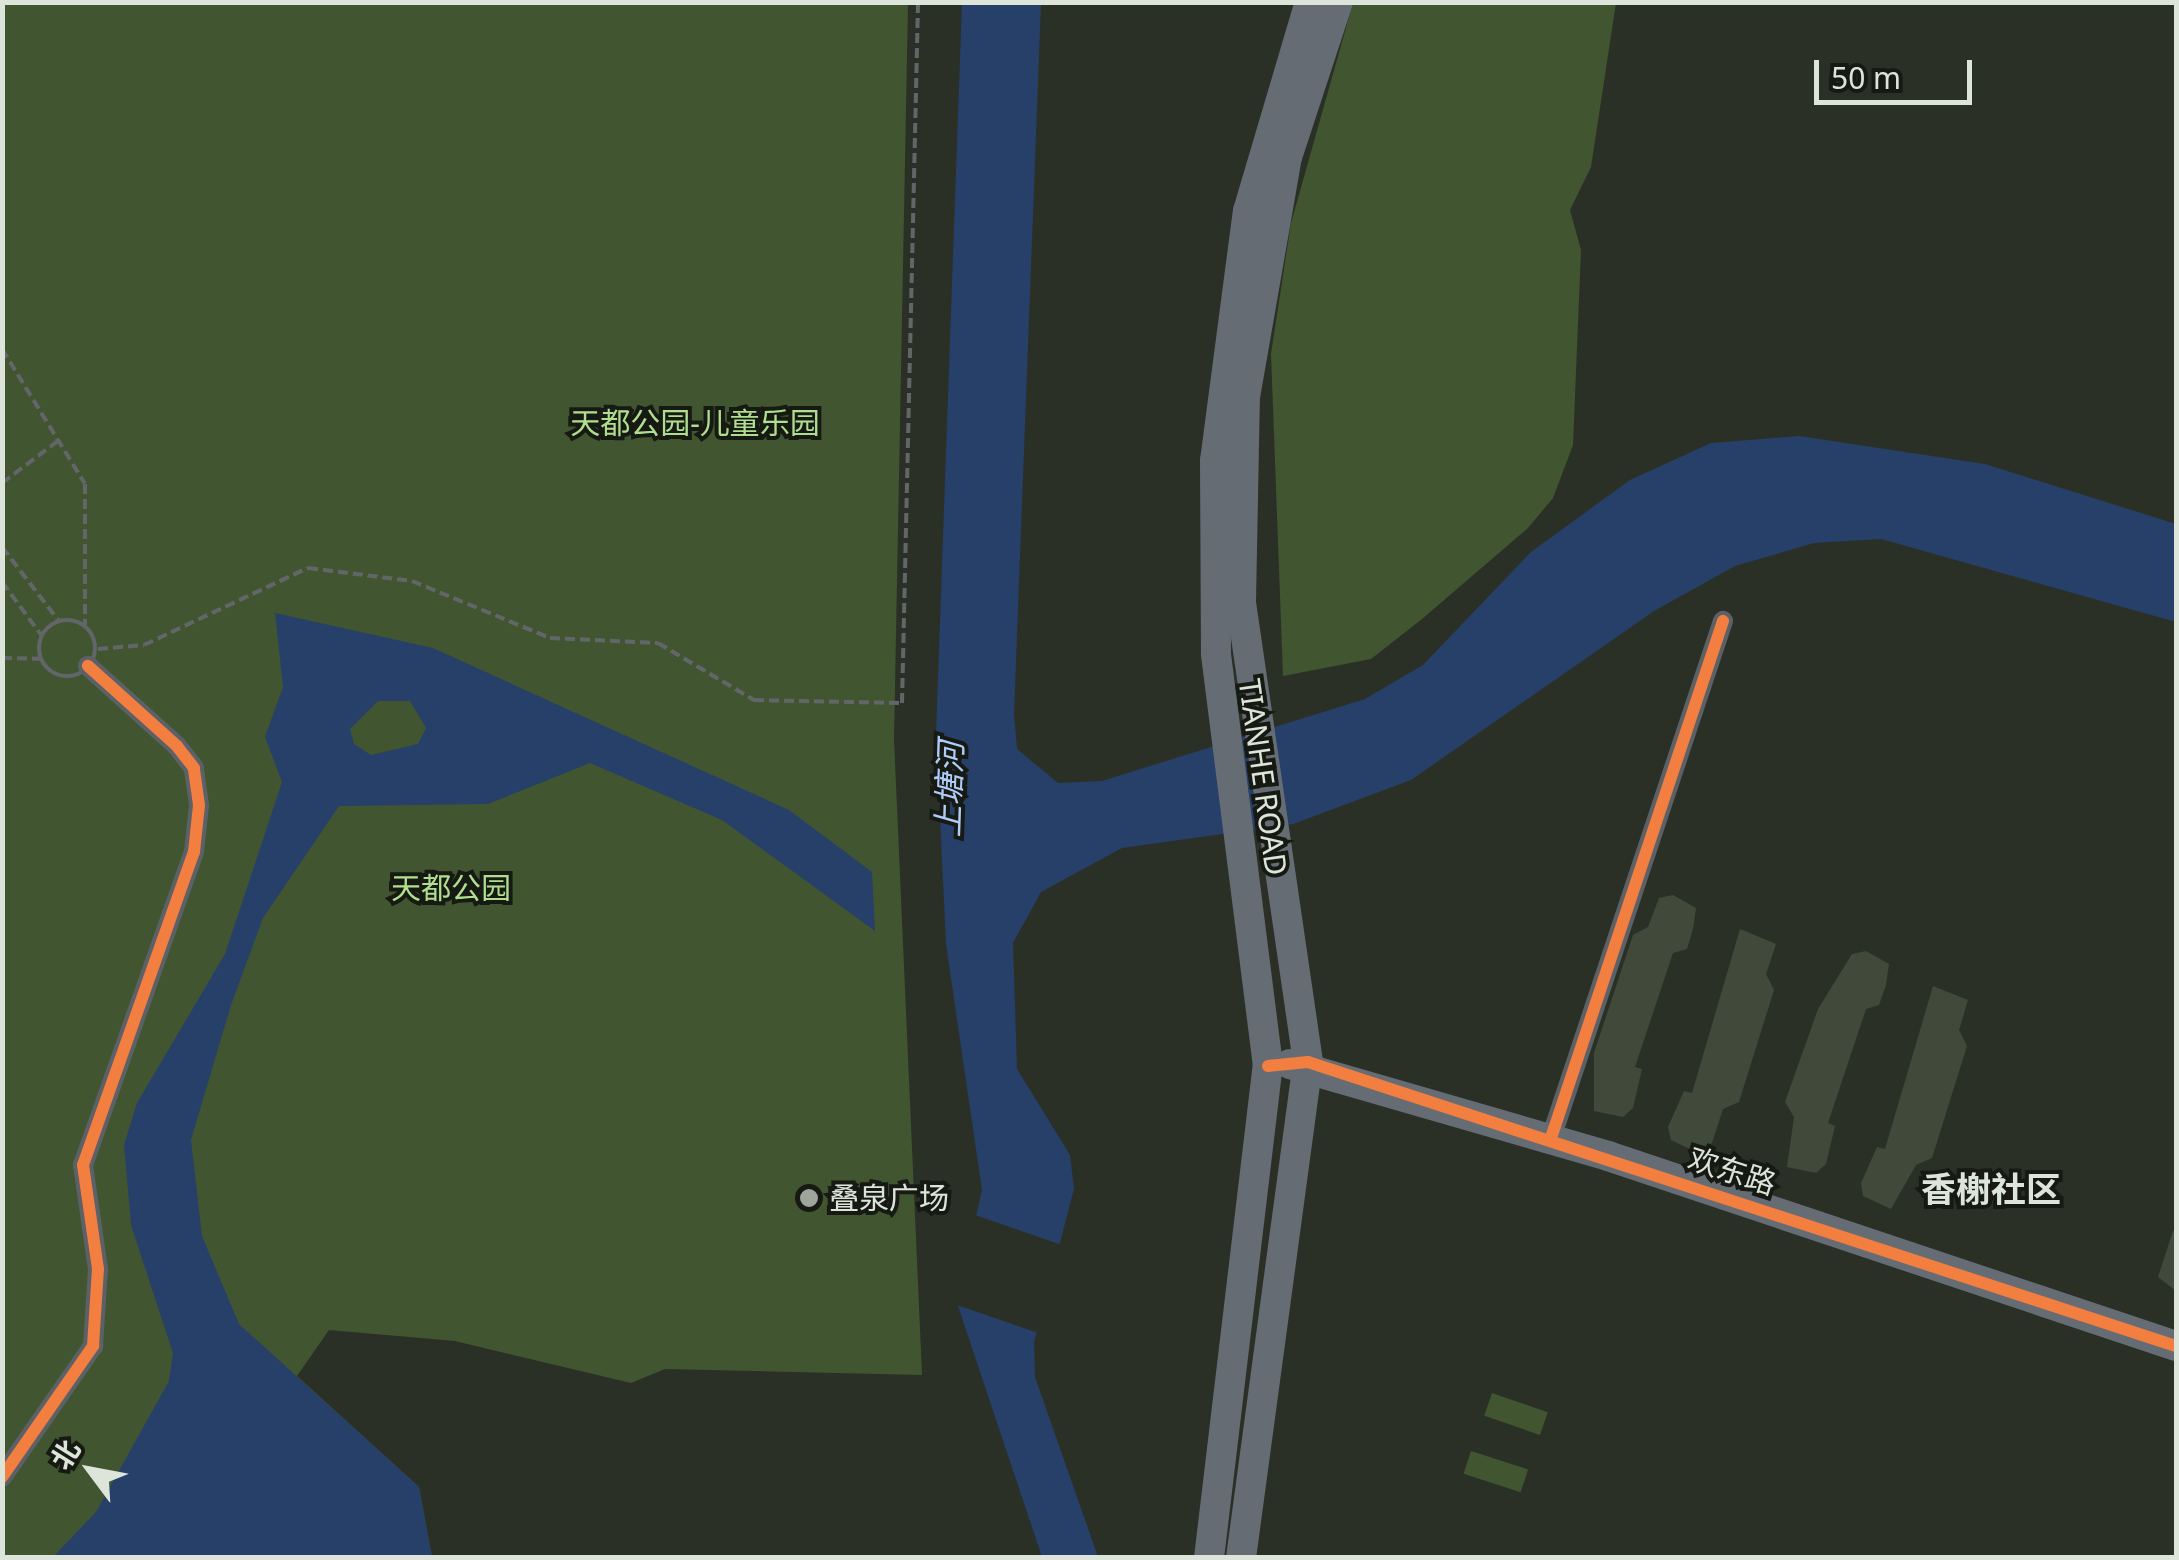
<!DOCTYPE html>
<html>
<head>
<meta charset="utf-8">
<style>
	body { margin:0 }
	#map { position:relative; width:2179px; height:1560px; overflow:hidden; background:#2b3027; font-family:"Noto Sans","Noto Sans SC",sans-serif }
	div>[style] { position:absolute }
	[style*='--x'] { left:calc(var(--x)*1px); top:calc(var(--y)*1px); width:calc(var(--w)*1px); rotate:calc(var(--a)*1deg) }
	.green>* { inset:0; background:#415531; transform-origin:0 0 }
	.water>* { inset:0; background:#264069 }
	.pier>* { inset:0; background:#2b3027; transform-origin:0 0 }
	.building>* { inset:0; background:#40493a }
	.path>* { height:4px; margin-top:-2px; transform-origin:0; background:repeating-linear-gradient(90deg,#626668 0 10px,transparent 0 15px) }
	.path>.ring { margin:-2px; padding:0; box-sizing:content-box; background:none; border:4px solid #626668; border-radius:50% }
	.street>* { height:20px; margin:-10px; padding:0 10px; transform-origin:10px; border-radius:10px; background:#5c6167 }
	.secondary>* { height:30px; margin:-15px; padding:0 15px; transform-origin:15px; border-radius:15px; background:#666c74 }
	.cycleway>* { height:12px; margin:-6px; padding:0 6px; transform-origin:6px; border-radius:6px; background:#f27e40 }
	.dots>* { width:28px; height:28px; translate:-50% -50%; box-sizing:border-box; border:5px solid #161a13; border-radius:50% }
	span { translate:-50% -50%; white-space:nowrap; text-align:center; line-height:1.15; -webkit-text-stroke:8px #161a13; paint-order:stroke }
	.park-label { font-size:30px; color:#b0de8f }
	.street-label { font-size:30px; color:#dde4d9 }
	.poi-label { font-size:30px; color:#dde4d9 }
	.left { translate:0 -50%; text-align:left }
	.water-label { font-size:32px; color:#b0ccf8; font-style:italic }
	.quarter-label { font-size:35px; color:#dde4d9; font-weight:700 }
	.frame { position:absolute; inset:0; border:5px solid #dde4d9; pointer-events:none }
	.north { position:absolute; left:40px; top:1420px; width:100px; height:100px; -webkit-text-stroke:8px #161a13; paint-order:stroke; rotate:302deg; font-size:28px; font-weight:700; line-height:40px; text-align:center; color:#dde4d9 }
	.north::after { content:''; display:block; margin:auto; width:35px; height:45px; background:#dde4d9; clip-path:polygon(50% 0,100% 100%,50% 72%,0 100%) }
	.scale { position:absolute; left:1814px; top:60px; width:158px; height:45px; box-sizing:border-box; border:5px solid #dde4d9; border-top:0; padding-left:12px; font-size:30px; line-height:35px; white-space:nowrap; color:#dde4d9; -webkit-text-stroke:8px #161a13; paint-order:stroke }
</style>
</head>
<body>
<div id="map">
	<div class="green">
		<div style="clip-path:polygon(3px 3px,908px 3px,894px 739px,922px 1375px,665px 1369px,631px 1383px,455px 1341px,329px 1330px,297px 1376px,419px 1487px,432px 1557px,3px 1558px)"></div>
		<div style="clip-path:polygon(1353px 3px,1616px 3px,1591px 167px,1570px 210px,1581px 250px,1573px 445px,1553px 498px,1528px 528px,1422px 619px,1371px 659px,1283px 676px,1271px 354px,1291px 223px)"></div>
		<div style="left:1492px;top:1393px;width:59px;height:24px;rotate:19deg"></div>
		<div style="left:1471px;top:1451px;width:60px;height:24px;rotate:18deg"></div>
	</div>
	<div class="water">
		<div style="clip-path:polygon(962px 3px,1041px 3px,1014px 714px,1017px 749px,1058px 783px,1102px 781px,1365px 699px,1423px 665px,1531px 552px,1630px 480px,1711px 443px,1799px 436px,1985px 464px,2176px 524px,2176px 622px,1881px 539px,1814px 543px,1735px 566px,1654px 611px,1411px 780px,1293px 824px,1122px 848px,1041px 892px,1013px 943px,1017px 1069px,1070px 1155px,1074px 1189px,1034px 1342px,1035px 1377px,1098px 1557px,1042px 1557px,957px 1303px,982px 1190px,946px 944px,936px 734px)"></div>
		<div style="clip-path:polygon(evenodd,275px 613px,433px 648px,789px 810px,872px 872px,875px 931px,722px 820px,590px 763px,488px 804px,339px 806px,263px 918px,231px 1005px,191px 1140px,202px 1236px,239px 1324px,419px 1487px,432px 1557px,53px 1557px,96px 1512px,169px 1381px,173px 1353px,131px 1225px,124px 1145px,137px 1103px,225px 954px,282px 782px,265px 737px,283px 687px,275px 613px,378px 701px,410px 701px,426px 728px,418px 744px,371px 755px,354px 744px,350px 729px,378px 701px)"></div>
	</div>
	<div class="pier">
		<div style="left:972px;top:1214px;width:99px;height:91px;rotate:19deg"></div>
	</div>
	<div class="building">
		<div style="clip-path:polygon(1673px 895px,1696px 908px,1693px 929px,1687px 949px,1673px 953px,1635px 1067px,1642px 1069px,1633px 1108px,1623px 1117px,1594px 1111px,1594px 1053px,1633px 935px,1648px 927px,1659px 898px)"></div>
		<div style="clip-path:polygon(1740px 929px,1776px 944px,1766px 974px,1774px 990px,1739px 1102px,1723px 1109px,1712px 1143px,1698px 1153px,1671px 1140px,1668px 1127px,1684px 1091px,1692px 1093px)"></div>
		<div style="clip-path:polygon(1866px 951px,1889px 964px,1886px 985px,1879px 1005px,1866px 1009px,1828px 1123px,1835px 1126px,1826px 1164px,1816px 1173px,1787px 1167px,1794px 1117px,1785px 1102px,1818px 1009px,1852px 954px)"></div>
		<div style="clip-path:polygon(1933px 986px,1968px 1000px,1959px 1030px,1967px 1046px,1932px 1158px,1916px 1165px,1891px 1209px,1863px 1196px,1861px 1183px,1877px 1147px,1885px 1149px)"></div>
		<div style="clip-path:polygon(2173px 1231px,2176px 1231px,2176px 1291px,2158px 1277px)"></div>
	</div>
	<div class="path">
		<div style="--x:2;--y:349;--w:158;--a:58.4"></div>
		<div style="--x:85;--y:484;--w:141;--a:90"></div>
		<div style="--x:2;--y:483;--w:70;--a:-36.9"></div>
		<div style="--x:2;--y:547;--w:93;--a:52.4"></div>
		<div style="--x:2;--y:582;--w:67;--a:53.5"></div>
		<div class="ring" style="left:39px;top:620px;width:52px;height:52px"></div>
		<div style="--x:98;--y:649;--w:46;--a:-5"></div>
		<div style="--x:144;--y:645;--w:181;--a:-25.2"></div>
		<div style="--x:308;--y:568;--w:105;--a:7.1"></div>
		<div style="--x:412;--y:581;--w:149;--a:22.4"></div>
		<div style="--x:550;--y:638;--w:108;--a:2.7"></div>
		<div style="--x:658;--y:643;--w:112;--a:30.7"></div>
		<div style="--x:754;--y:700;--w:148;--a:1.2"></div>
		<div style="--x:902;--y:703;--w:701;--a:-88.69"></div>
		<div style="--x:2;--y:658;--w:39;--a:1"></div>
	</div>
	<div class="street">
		<div style="--x:1551;--y:1138;--w:545;--a:-71.6"></div>
		<div style="--x:2;--y:1477;--w:160;--a:-55.2"></div>
		<div style="--x:93;--y:1346;--w:77;--a:-86.3"></div>
		<div style="--x:98;--y:1269;--w:105;--a:-98.2"></div>
		<div style="--x:83;--y:1165;--w:332;--a:-70.5"></div>
		<div style="--x:194;--y:852;--w:47;--a:-83.9"></div>
		<div style="--x:199;--y:805;--w:37;--a:-98"></div>
		<div style="--x:194;--y:768;--w:28;--a:-128"></div>
		<div style="--x:177;--y:746;--w:120;--a:-138"></div>
	</div>
	<div class="secondary">
		<div style="--x:1290;--y:1064;--w:331;--a:16.1"></div>
		<div style="--x:1608;--y:1156;--w:599;--a:18.5"></div>
		<div style="--x:1209;--y:1558;--w:496;--a:-83.2"></div>
		<div style="--x:1268;--y:1066;--w:416;--a:-97.2"></div>
		<div style="--x:1216;--y:653;--w:192;--a:-90.3"></div>
		<div style="--x:1215;--y:461;--w:252;--a:-82.5"></div>
		<div style="--x:1248;--y:211;--w:218;--a:-73.5"></div>
		<div style="--x:1241;--y:1558;--w:501;--a:-82.31"></div>
		<div style="--x:1308;--y:1062;--w:466;--a:-98.3"></div>
		<div style="--x:1241;--y:601;--w:204;--a:-88.9"></div>
		<div style="--x:1245;--y:397;--w:244;--a:-80.1"></div>
		<div style="--x:1287;--y:157;--w:163;--a:-71.8"></div>
	</div>
	<div class="cycleway">
		<div style="--x:1268;--y:1066;--w:40;--a:-5.7"></div>
		<div style="--x:1308;--y:1062;--w:913;--a:18.12"></div>
		<div style="--x:1551;--y:1138;--w:545;--a:-71.6"></div>
		<div style="--x:2;--y:1477;--w:160;--a:-55.2"></div>
		<div style="--x:93;--y:1346;--w:77;--a:-86.3"></div>
		<div style="--x:98;--y:1269;--w:105;--a:-98.2"></div>
		<div style="--x:83;--y:1165;--w:332;--a:-70.5"></div>
		<div style="--x:194;--y:852;--w:47;--a:-83.9"></div>
		<div style="--x:199;--y:805;--w:37;--a:-98"></div>
		<div style="--x:194;--y:768;--w:28;--a:-128"></div>
		<div style="--x:177;--y:746;--w:120;--a:-138"></div>
	</div>
	<div class="dots">
		<div style="left:809px;top:1198px;background:#9fa59b"></div>
	</div>
	<div class="park-label">
		<span style="left:695px;top:423px">天都公园-儿童乐园</span>
		<span style="left:451px;top:888px">天都公园</span>
	</div>
	<div class="street-label">
		<span style="left:1263px;top:777px;rotate:82deg">TIANHE ROAD</span>
		<span style="left:1732px;top:1171px;rotate:18deg">欢东路</span>
	</div>
	<div class="poi-label">
		<span class="left" style="left:829px;top:1198px">叠泉广场</span>
	</div>
	<div class="water-label">
		<span style="left:949px;top:789px;rotate:-88deg">上塘河</span>
	</div>
	<div class="quarter-label">
		<span style="left:1991px;top:1189px">香榭社区</span>
	</div>
	<div class="frame"></div>
	<div class="north">北</div>
	<div class="scale">50 m</div>
</div>
</body>
</html>
